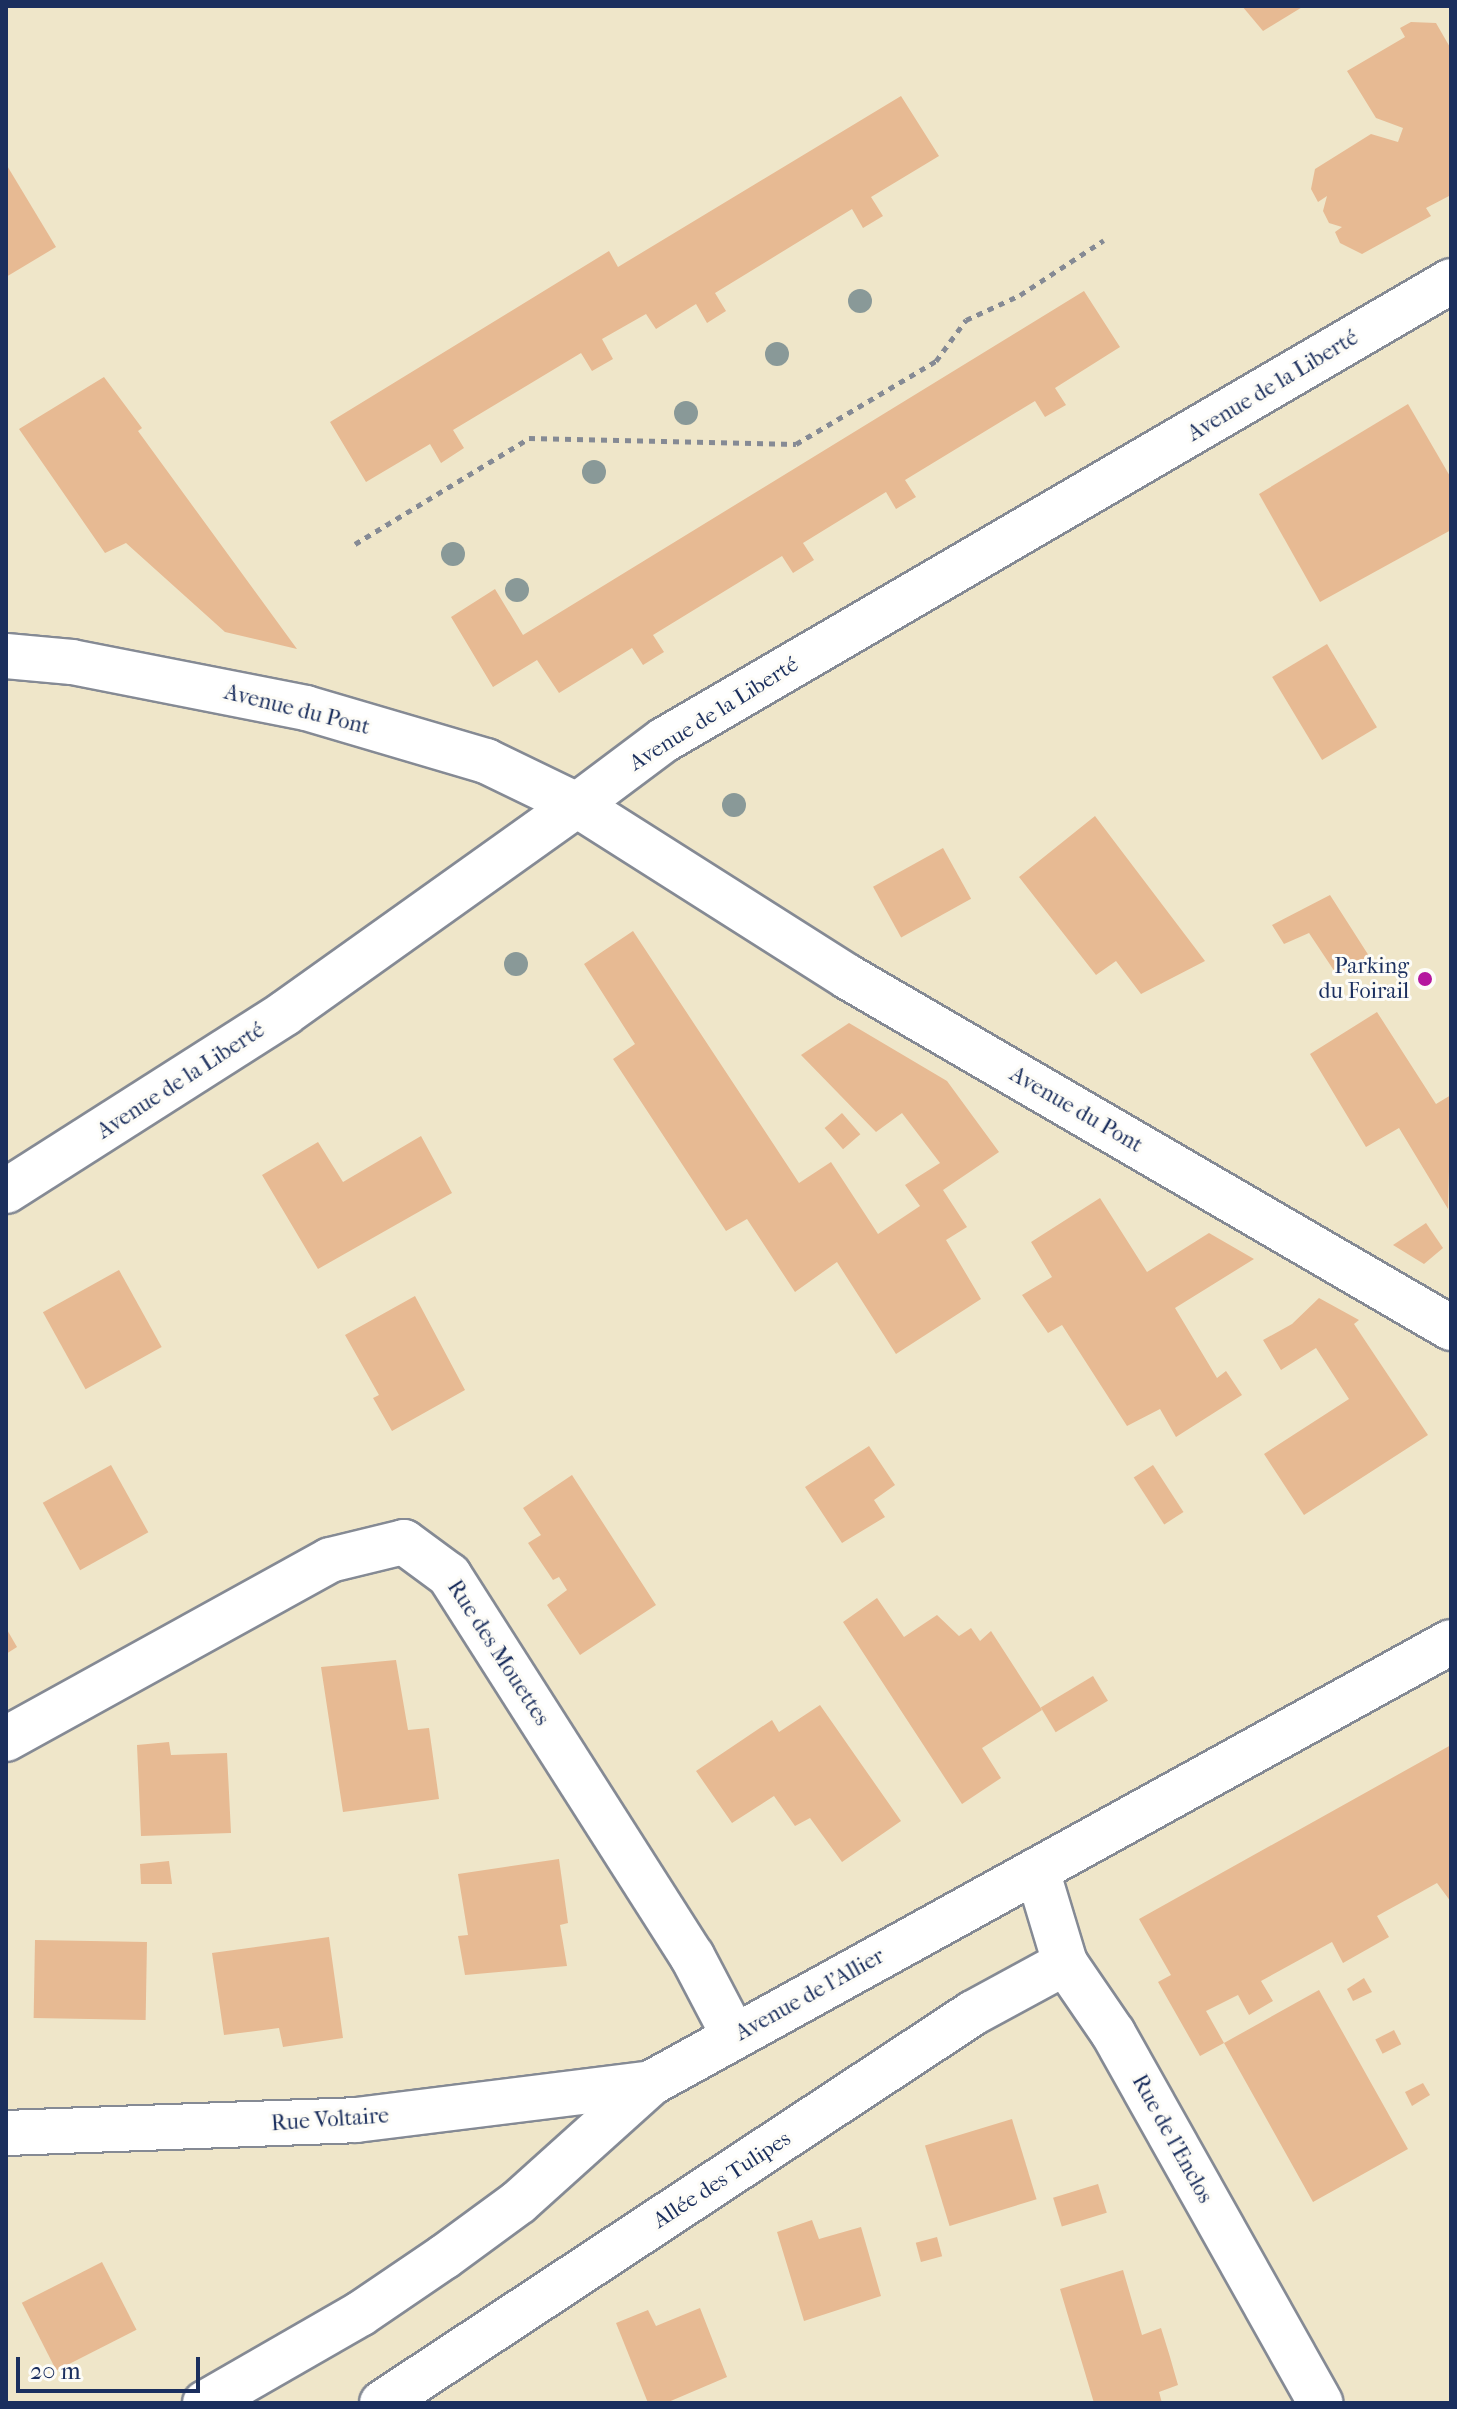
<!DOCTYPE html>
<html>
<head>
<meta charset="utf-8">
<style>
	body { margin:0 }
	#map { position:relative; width:1457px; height:2409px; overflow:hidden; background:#efe6c9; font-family:"IM FELL French Canon",serif }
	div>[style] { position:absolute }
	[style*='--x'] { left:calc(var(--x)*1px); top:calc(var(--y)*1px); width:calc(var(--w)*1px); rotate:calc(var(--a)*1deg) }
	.building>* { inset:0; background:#e7ba93; transform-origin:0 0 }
	.path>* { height:5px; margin-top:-2.5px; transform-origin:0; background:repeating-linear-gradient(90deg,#858a94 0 6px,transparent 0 12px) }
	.roads { filter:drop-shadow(2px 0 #858a94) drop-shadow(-2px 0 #858a94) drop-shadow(0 2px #858a94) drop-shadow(0 -2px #858a94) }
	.minor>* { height:44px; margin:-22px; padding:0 22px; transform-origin:22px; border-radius:22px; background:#fff }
	.tertiary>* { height:44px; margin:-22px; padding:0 22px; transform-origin:22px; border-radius:22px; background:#fff }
	.trees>* { width:24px; height:24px; margin:-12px; border-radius:50%; background:#899998 }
	.dots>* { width:22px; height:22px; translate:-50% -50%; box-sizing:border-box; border:4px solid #fdfcf7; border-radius:50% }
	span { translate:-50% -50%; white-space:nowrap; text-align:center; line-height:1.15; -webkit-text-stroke:6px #fdfcf7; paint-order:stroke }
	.street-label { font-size:22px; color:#1b2f5e }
	.poi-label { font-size:22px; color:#1b2f5e }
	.right { translate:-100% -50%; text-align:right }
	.frame { position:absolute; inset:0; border:8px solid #1b2f5e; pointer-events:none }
	.scale { position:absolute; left:16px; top:2357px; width:184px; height:36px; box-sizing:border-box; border:4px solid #1b2f5e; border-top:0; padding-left:10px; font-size:24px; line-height:28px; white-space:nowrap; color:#1b2f5e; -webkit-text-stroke:6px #fdfcf7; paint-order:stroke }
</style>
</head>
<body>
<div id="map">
	<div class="building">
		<div style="clip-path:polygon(1242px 6px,1304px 6px,1263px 31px)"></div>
		<div style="clip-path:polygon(1411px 22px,1436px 23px,1451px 49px,1451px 195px,1426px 208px,1431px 216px,1362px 254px,1340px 243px,1335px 232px,1342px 227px,1329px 223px,1323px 211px,1327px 196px,1318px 202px,1311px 189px,1315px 169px,1371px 134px,1398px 142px,1403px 128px,1376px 118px,1347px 71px,1405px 37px,1400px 28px)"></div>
		<div style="clip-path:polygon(901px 96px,939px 156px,871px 197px,883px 216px,863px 228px,852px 209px,715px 293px,726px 311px,707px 323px,696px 304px,656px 329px,646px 314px,602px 339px,613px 359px,592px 371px,581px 353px,453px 430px,464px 448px,441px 463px,430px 444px,366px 482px,330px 422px,609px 251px,618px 267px)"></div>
		<div style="clip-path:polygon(6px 164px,56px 247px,6px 277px)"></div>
		<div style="clip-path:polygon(1084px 291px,1120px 347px,1055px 388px,1066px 405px,1045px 417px,1035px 401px,905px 480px,916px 497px,896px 509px,886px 492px,803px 543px,814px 560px,793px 573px,782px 556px,653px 635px,664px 652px,643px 665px,632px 648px,559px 693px,537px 660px,493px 687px,451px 617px,495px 589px,523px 635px)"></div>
		<div style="clip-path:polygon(104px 377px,142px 428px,138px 431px,297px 649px,225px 632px,126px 543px,105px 553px,19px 429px)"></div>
		<div style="clip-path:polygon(1408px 404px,1451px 478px,1451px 530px,1320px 602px,1259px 494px)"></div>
		<div style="left:1327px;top:644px;width:97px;height:64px;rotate:59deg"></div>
		<div style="clip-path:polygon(1095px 816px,1205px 961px,1141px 994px,1116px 961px,1096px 975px,1019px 877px)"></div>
		<div style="left:943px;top:848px;width:58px;height:80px;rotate:61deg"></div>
		<div style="clip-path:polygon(1330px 895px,1369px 956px,1337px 975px,1309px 933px,1284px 944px,1272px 925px)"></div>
		<div style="clip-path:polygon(633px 931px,799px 1183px,831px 1162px,878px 1234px,920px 1206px,905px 1185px,940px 1163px,902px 1113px,876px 1132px,801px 1055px,849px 1023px,947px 1081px,999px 1152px,943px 1190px,967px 1227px,946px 1240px,981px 1299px,896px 1354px,837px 1262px,795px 1292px,747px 1219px,726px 1231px,613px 1059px,635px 1044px,584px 964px)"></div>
		<div style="clip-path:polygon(1377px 1012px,1436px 1104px,1451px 1095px,1448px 1209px,1399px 1128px,1366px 1147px,1310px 1054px)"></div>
		<div style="left:842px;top:1113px;width:28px;height:23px;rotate:49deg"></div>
		<div style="clip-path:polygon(421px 1136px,452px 1193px,318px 1269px,262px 1175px,318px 1142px,343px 1182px)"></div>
		<div style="clip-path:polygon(1100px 1198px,1147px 1272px,1209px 1233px,1254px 1259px,1175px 1308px,1217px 1378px,1226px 1371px,1242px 1395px,1176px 1437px,1160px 1409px,1127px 1426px,1062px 1325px,1048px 1333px,1022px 1295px,1052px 1277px,1031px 1242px)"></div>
		<div style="clip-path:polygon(1426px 1223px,1443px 1248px,1424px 1264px,1393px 1245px)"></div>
		<div style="left:119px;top:1270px;width:88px;height:87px;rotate:61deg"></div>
		<div style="clip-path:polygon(415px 1296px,465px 1390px,392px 1431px,373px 1398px,379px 1395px,345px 1335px)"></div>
		<div style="clip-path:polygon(1319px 1298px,1359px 1320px,1354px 1324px,1428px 1435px,1304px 1515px,1264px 1454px,1349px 1399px,1316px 1348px,1281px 1370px,1263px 1340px,1292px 1324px)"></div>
		<div style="clip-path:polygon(869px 1446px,895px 1485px,874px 1500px,885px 1517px,842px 1543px,805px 1487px)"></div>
		<div style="left:111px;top:1465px;width:77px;height:78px;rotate:61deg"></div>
		<div style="left:1153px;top:1465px;width:56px;height:23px;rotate:57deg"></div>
		<div style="clip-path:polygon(572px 1475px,656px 1605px,580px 1655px,547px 1605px,567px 1590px,559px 1577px,553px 1580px,528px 1543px,541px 1535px,523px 1508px)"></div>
		<div style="clip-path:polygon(877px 1598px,904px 1637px,937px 1615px,959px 1636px,971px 1628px,980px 1641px,991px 1631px,1042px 1710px,982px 1748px,1001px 1778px,962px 1804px,843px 1622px)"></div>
		<div style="clip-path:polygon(6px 1628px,17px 1647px,6px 1654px)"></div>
		<div style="clip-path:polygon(396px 1660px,408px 1730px,429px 1728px,439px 1799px,343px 1812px,321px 1667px)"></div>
		<div style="left:1093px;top:1676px;width:29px;height:61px;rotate:59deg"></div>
		<div style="clip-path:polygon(820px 1705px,901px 1821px,842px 1862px,810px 1818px,795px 1826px,774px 1796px,732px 1823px,696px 1771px,772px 1720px,779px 1732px)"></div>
		<div style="clip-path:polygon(169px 1742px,171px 1755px,227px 1753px,231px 1833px,141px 1836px,137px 1745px)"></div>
		<div style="clip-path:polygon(1451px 1745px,1451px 1902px,1437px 1883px,1377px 1916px,1389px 1937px,1343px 1963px,1332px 1942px,1261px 1981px,1273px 2001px,1249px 2015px,1238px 1995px,1206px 2011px,1224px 2043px,1319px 1990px,1408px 2149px,1313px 2202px,1224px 2043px,1200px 2056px,1158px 1982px,1171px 1975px,1139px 1919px)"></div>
		<div style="clip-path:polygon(559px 1859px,568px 1923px,560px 1925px,567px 1966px,465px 1975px,458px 1936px,468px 1935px,458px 1874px)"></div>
		<div style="clip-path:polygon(169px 1861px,172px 1884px,141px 1884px,140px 1864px)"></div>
		<div style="clip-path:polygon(329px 1937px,343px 2038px,283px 2047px,279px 2028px,224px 2035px,212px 1953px)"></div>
		<div style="left:35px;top:1940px;width:112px;height:78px;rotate:1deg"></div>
		<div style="clip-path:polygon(1364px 1978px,1372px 1992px,1353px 2001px,1347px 1989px)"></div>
		<div style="left:1394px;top:2030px;width:16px;height:21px;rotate:63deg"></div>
		<div style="clip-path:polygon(1423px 2083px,1430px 2095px,1412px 2106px,1405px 2092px)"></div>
		<div style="left:1012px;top:2119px;width:84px;height:91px;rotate:73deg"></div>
		<div style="left:1098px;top:2184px;width:30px;height:47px;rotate:73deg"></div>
		<div style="clip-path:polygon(812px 2220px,819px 2239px,861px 2227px,881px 2296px,804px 2321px,777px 2232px)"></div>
		<div style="left:937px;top:2237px;width:20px;height:22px;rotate:75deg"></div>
		<div style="left:102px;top:2262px;width:76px;height:90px;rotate:63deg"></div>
		<div style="clip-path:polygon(1123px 2270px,1142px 2335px,1161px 2328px,1170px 2357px,1178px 2385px,1159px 2392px,1162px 2403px,1094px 2403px,1060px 2289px)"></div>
		<div style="clip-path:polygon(700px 2308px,727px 2377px,666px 2403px,648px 2403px,616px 2323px,648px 2310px,656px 2326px)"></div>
	</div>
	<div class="path">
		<div style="--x:355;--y:544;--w:204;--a:-31.3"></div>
		<div style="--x:529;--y:438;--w:267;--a:1.3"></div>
		<div style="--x:796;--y:444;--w:163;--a:-30.7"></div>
		<div style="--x:936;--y:361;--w:51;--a:-53.8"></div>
		<div style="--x:966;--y:320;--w:60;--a:-24.8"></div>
		<div style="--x:1020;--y:295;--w:100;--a:-33.2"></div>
	</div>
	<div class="roads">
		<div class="minor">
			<div style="--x:6;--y:1191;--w:331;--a:-32.5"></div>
			<div style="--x:285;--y:1013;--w:359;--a:-35.5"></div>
			<div style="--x:6;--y:1739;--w:370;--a:-28.9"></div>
			<div style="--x:330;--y:1560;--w:76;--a:-13.7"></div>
			<div style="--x:404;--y:1542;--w:56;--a:36.3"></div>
			<div style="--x:449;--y:1575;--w:452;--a:57.5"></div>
			<div style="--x:692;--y:1956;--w:90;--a:62.3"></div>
			<div style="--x:1037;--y:1870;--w:97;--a:73.2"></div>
			<div style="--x:1065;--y:1963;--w:85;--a:55.6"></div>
			<div style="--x:1113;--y:2033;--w:424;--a:60.7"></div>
			<div style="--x:6;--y:2133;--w:350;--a:-2.1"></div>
			<div style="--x:356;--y:2120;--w:297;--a:-7.1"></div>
			<div style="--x:205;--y:2403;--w:179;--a:-29.9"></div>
			<div style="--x:360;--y:2314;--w:102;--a:-34.2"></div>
			<div style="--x:444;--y:2257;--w:93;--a:-36.3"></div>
			<div style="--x:519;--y:2202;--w:178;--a:-42"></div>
			<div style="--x:651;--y:2083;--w:913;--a:-28.87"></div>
			<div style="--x:382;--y:2403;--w:708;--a:-33.42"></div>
			<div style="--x:973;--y:2013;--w:105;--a:-28.5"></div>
		</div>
		<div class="tertiary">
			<div style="--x:6;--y:656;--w:66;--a:5.2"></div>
			<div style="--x:72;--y:662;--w:238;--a:11.1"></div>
			<div style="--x:306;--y:708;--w:188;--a:16.4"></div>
			<div style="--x:486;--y:761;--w:101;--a:25.8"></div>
			<div style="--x:577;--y:805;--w:321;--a:32.4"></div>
			<div style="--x:848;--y:977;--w:698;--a:30.2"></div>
			<div style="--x:577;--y:805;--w:109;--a:-36.8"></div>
			<div style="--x:664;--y:740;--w:911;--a:-30.25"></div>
		</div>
	</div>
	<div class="trees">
		<div style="left:860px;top:301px"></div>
		<div style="left:777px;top:354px"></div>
		<div style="left:686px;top:413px"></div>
		<div style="left:594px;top:472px"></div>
		<div style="left:453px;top:554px"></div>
		<div style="left:517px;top:590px"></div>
		<div style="left:734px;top:805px"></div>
		<div style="left:516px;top:964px"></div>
	</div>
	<div class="dots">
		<div style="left:1425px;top:979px;background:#b5179e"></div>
	</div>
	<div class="street-label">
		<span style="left:1273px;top:386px;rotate:-31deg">Avenue de la Liberté</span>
		<span style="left:297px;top:710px;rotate:14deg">Avenue du Pont</span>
		<span style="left:714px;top:714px;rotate:-32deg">Avenue de la Liberté</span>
		<span style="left:181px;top:1081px;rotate:-33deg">Avenue de la Liberté</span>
		<span style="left:1076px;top:1110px;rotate:30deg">Avenue du Pont</span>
		<span style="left:498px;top:1653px;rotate:57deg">Rue des Mouettes</span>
		<span style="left:810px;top:1995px;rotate:-29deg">Avenue de l'Allier</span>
		<span style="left:330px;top:2120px;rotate:-4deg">Rue Voltaire</span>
		<span style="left:1172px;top:2139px;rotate:61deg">Rue de l'Enclos</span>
		<span style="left:722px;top:2180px;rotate:-33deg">Allée des Tulipes</span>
	</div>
	<div class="poi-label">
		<span class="right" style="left:1409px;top:979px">Parking<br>du Foirail</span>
	</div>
	<div class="frame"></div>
	<div class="scale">20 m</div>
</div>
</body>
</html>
